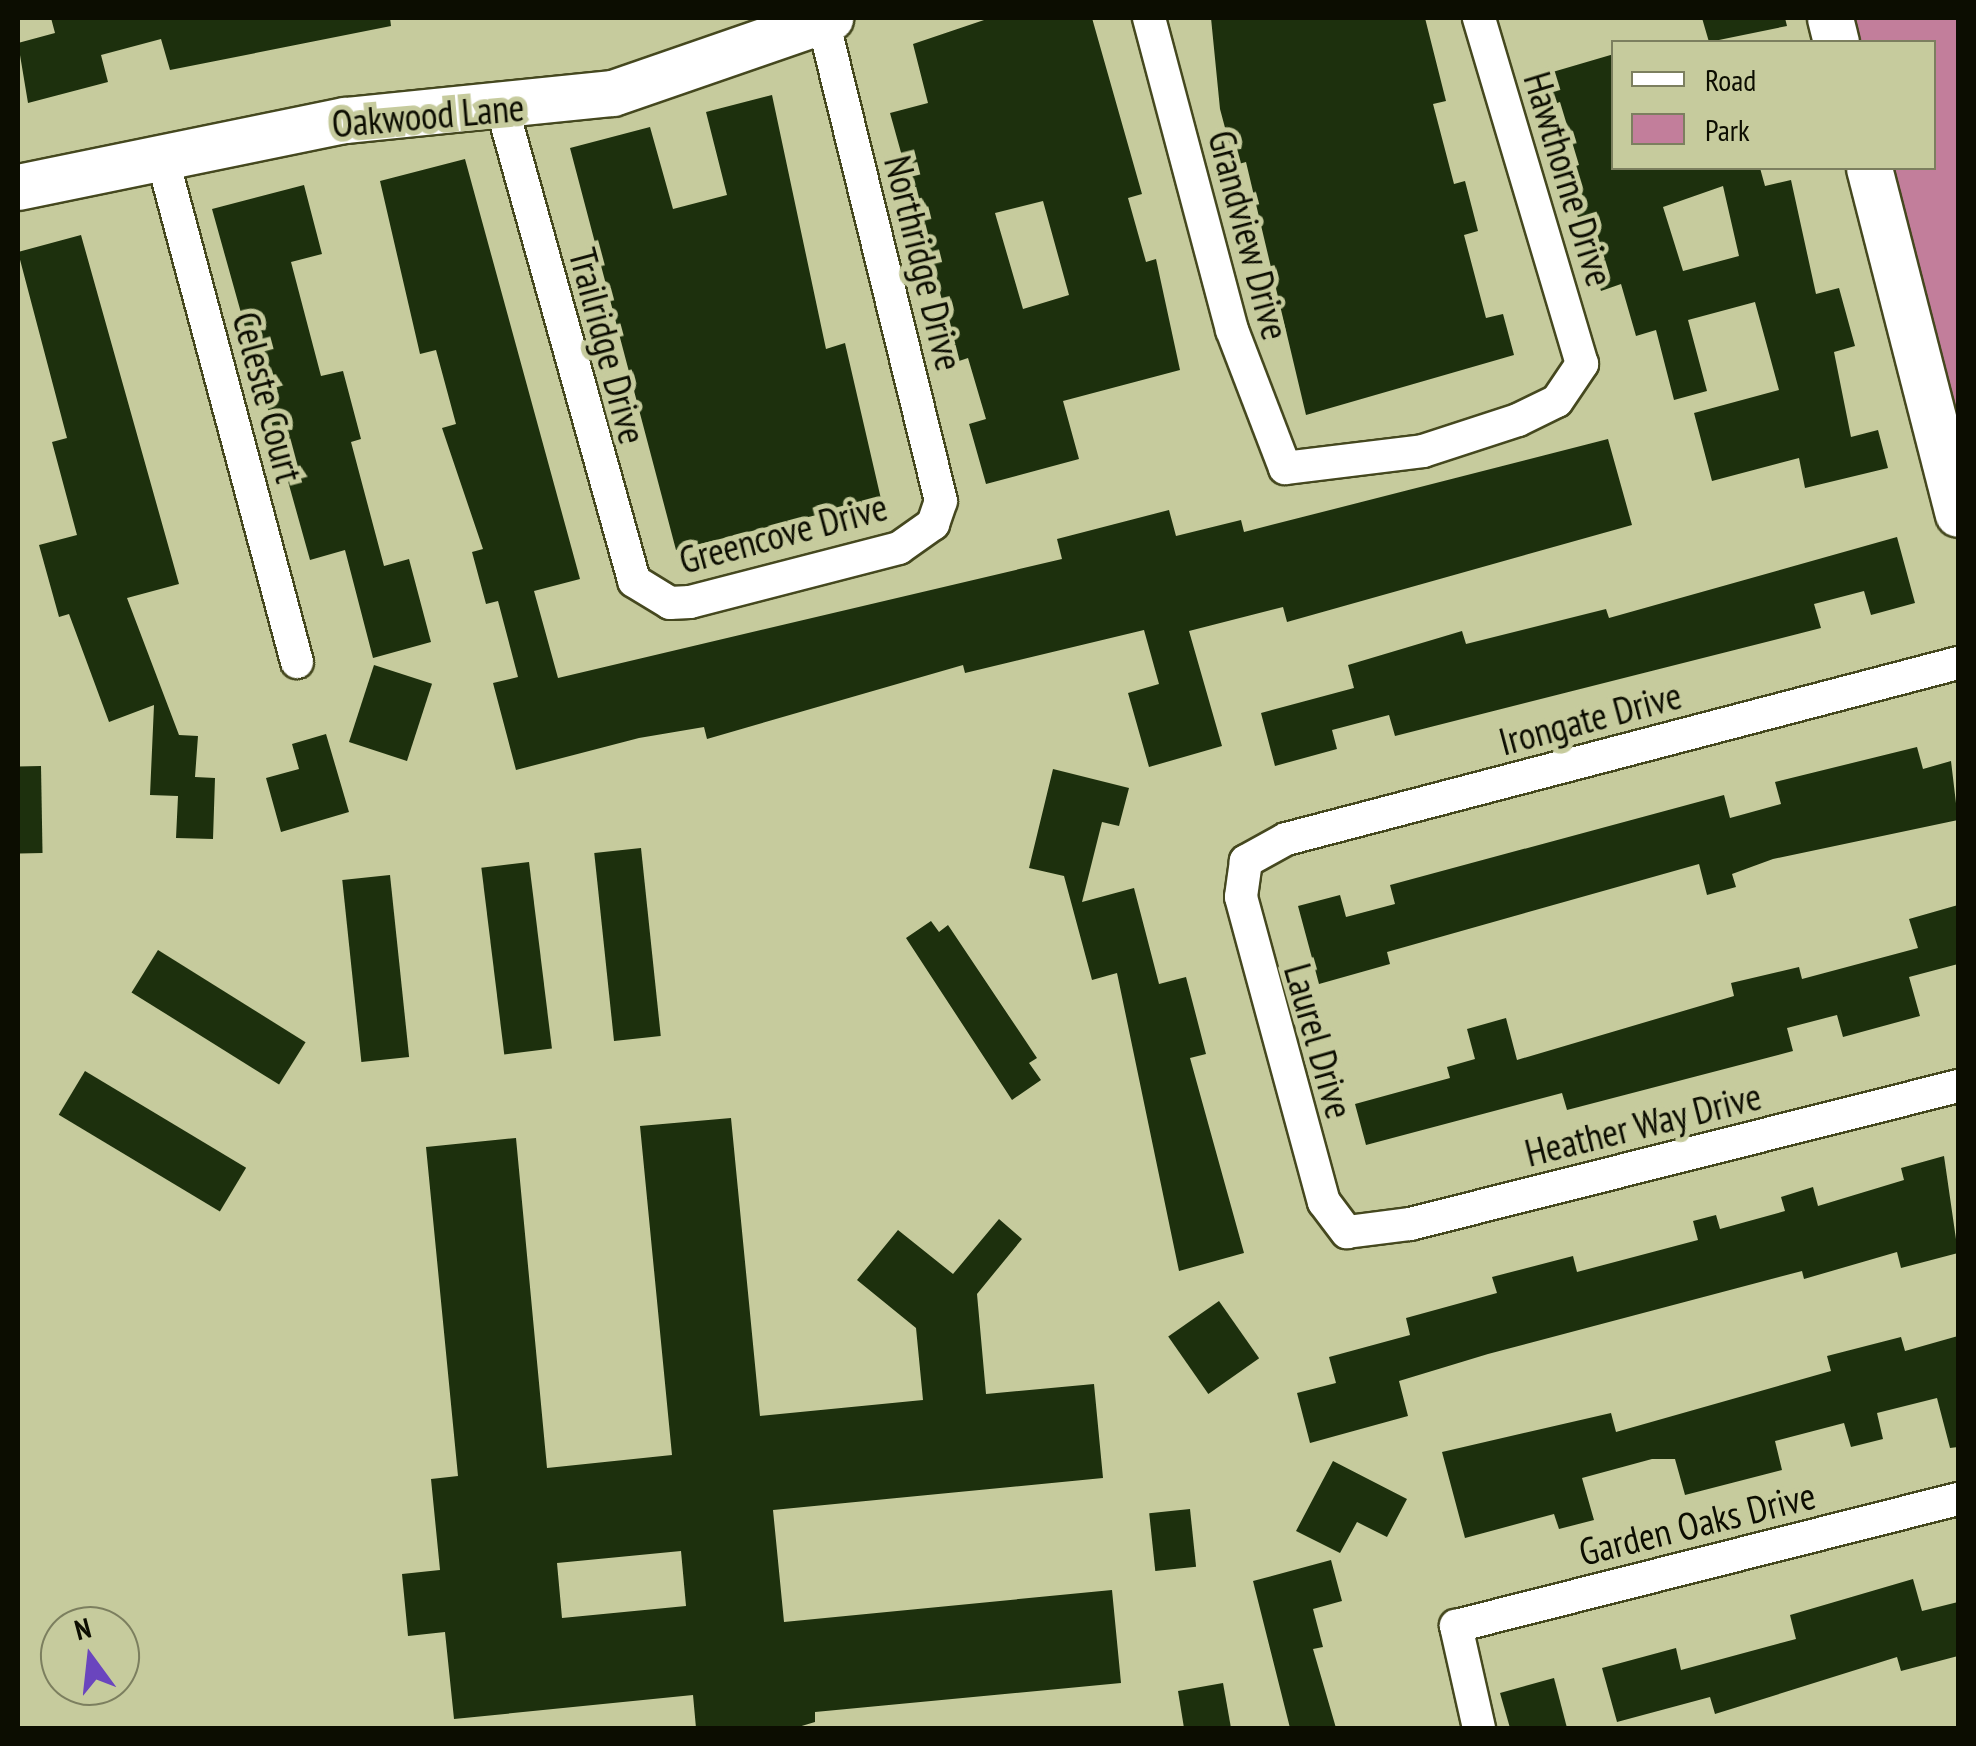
<!DOCTYPE html>
<html>
<head>
<meta charset="utf-8">
<style>
	body { margin:0 }
	#map { position:relative; width:1976px; height:1746px; overflow:hidden; background:#c6cb9d; font-family:"PT Sans Narrow",sans-serif }
	div>[style] { position:absolute }
	[style*='--x'] { left:calc(var(--x)*1px); top:calc(var(--y)*1px); width:calc(var(--w)*1px); rotate:calc(var(--a)*1deg) }
	.green>* { inset:0; background:#c27e9b }
	.building>* { inset:0; background:#1d300d; transform-origin:0 0 }
	.roads { filter:drop-shadow(2px 0 #45481f) drop-shadow(-2px 0 #45481f) drop-shadow(0 2px #45481f) drop-shadow(0 -2px #45481f) }
	.street>* { height:32px; margin:-16px; padding:0 16px; transform-origin:16px; border-radius:16px; background:#fff }
	.secondary>* { height:45px; margin:-22.5px; padding:0 22.5px; transform-origin:22.5px; border-radius:22.5px; background:#fff }
	span { translate:-50% -50%; white-space:nowrap; text-align:center; line-height:1.15; -webkit-text-stroke:10px #c6cb9d; paint-order:stroke }
	.street-label { font-size:38px; color:#0c0d01 }
	.frame { position:absolute; inset:0; border:20px solid #0c0d01; pointer-events:none }
	.legend { position:absolute; left:1611px; top:40px; width:325px; height:130px; box-sizing:border-box; background:#c6cb9d; border:2px solid #7c7f5f; margin:0; padding:12px 18px; list-style:none; font-size:30px; color:#0c0d01 }
	.legend li { display:flex; align-items:center; gap:20px; height:50px }
	.legend b { width:50px; border:2px solid #7c7f5f }
	.north { position:absolute; left:40px; top:1606px; width:100px; height:100px; box-sizing:border-box; background:#c6cb9d; border:2px solid #7c7f5f; border-radius:50%; rotate:345deg; font-size:28px; font-weight:700; line-height:40px; text-align:center; color:#0c0d01 }
	.north::after { content:''; display:block; margin:auto; width:35px; height:45px; background:#6a45be; clip-path:polygon(50% 0,100% 100%,50% 72%,0 100%) }
</style>
</head>
<body>
<div id="map">
	<div class="green">
		<div style="clip-path:polygon(1847px 18px,1958px 18px,1958px 444px,1886px 168px,1934px 168px,1934px 42px,1854px 42px)"></div>
	</div>
	<div class="building">
		<div style="clip-path:polygon(51px 18px,390px 18px,391px 26px,170px 70px,161px 39px,101px 55px,108px 82px,28px 103px,18px 43px,55px 33px)"></div>
		<div style="clip-path:polygon(evenodd,990px 18px,1092px 18px,1142px 194px,1128px 198px,1146px 262px,1156px 259px,1180px 370px,1063px 401px,1079px 459px,986px 484px,969px 424px,986px 419px,968px 358px,959px 361px,890px 113px,928px 103px,913px 44px,990px 18px,1043px 201px,1069px 295px,1023px 309px,995px 213px,1043px 201px)"></div>
		<div style="clip-path:polygon(1211px 18px,1425px 18px,1446px 101px,1433px 104px,1454px 184px,1465px 181px,1478px 231px,1464px 235px,1486px 318px,1503px 314px,1514px 355px,1306px 415px,1246px 162px,1235px 165px,1220px 109px)"></div>
		<div style="clip-path:polygon(1702px 18px,1785px 18px,1787px 26px,1709px 42px)"></div>
		<div style="clip-path:polygon(evenodd,1614px 54px,1614px 168px,1760px 168px,1765px 186px,1791px 180px,1816px 294px,1839px 288px,1855px 346px,1834px 352px,1851px 437px,1878px 430px,1888px 468px,1805px 488px,1799px 458px,1712px 481px,1694px 413px,1779px 390px,1755px 302px,1688px 320px,1707px 391px,1674px 400px,1656px 330px,1636px 336px,1621px 284px,1601px 291px,1563px 170px,1579px 165px,1560px 102px,1548px 106px,1539px 76px,1614px 54px,1723px 186px,1739px 256px,1683px 271px,1663px 207px,1723px 186px)"></div>
		<div style="clip-path:polygon(772px 95px,826px 349px,845px 343px,881px 499px,676px 550px,570px 148px,650px 127px,673px 209px,727px 195px,706px 112px)"></div>
		<div style="clip-path:polygon(465px 159px,580px 579px,534px 591px,558px 678px,1062px 559px,1057px 539px,1169px 510px,1176px 536px,1241px 520px,1244px 532px,1608px 439px,1632px 525px,1287px 622px,1283px 607px,1189px 631px,1222px 746px,1149px 767px,1128px 693px,1159px 684px,1144px 630px,965px 673px,963px 665px,707px 739px,704px 727px,639px 738px,516px 770px,493px 683px,518px 677px,498px 601px,486px 604px,472px 552px,483px 549px,442px 428px,456px 424px,436px 350px,420px 354px,380px 181px)"></div>
		<div style="clip-path:polygon(304px 185px,322px 254px,291px 262px,321px 376px,343px 371px,361px 439px,351px 442px,384px 566px,409px 559px,431px 642px,373px 658px,345px 550px,310px 560px,212px 209px)"></div>
		<div style="clip-path:polygon(81px 235px,179px 584px,127px 598px,179px 735px,198px 736px,195px 777px,215px 778px,213px 839px,176px 838px,178px 796px,150px 795px,154px 705px,109px 722px,69px 614px,59px 617px,39px 545px,77px 535px,52px 442px,67px 438px,18px 252px)"></div>
		<div style="clip-path:polygon(1897px 537px,1915px 603px,1871px 615px,1864px 591px,1814px 604px,1821px 628px,1395px 736px,1389px 715px,1332px 730px,1337px 749px,1275px 766px,1261px 713px,1354px 688px,1348px 665px,1462px 631px,1466px 644px,1606px 609px,1609px 618px)"></div>
		<div style="left:374px;top:665px;width:61px;height:81px;rotate:18deg"></div>
		<div style="clip-path:polygon(326px 734px,349px 812px,281px 832px,266px 778px,299px 769px,292px 744px)"></div>
		<div style="clip-path:polygon(1917px 747px,1923px 769px,1951px 761px,1958px 820px,1773px 859px,1732px 874px,1736px 887px,1707px 895px,1699px 864px,1387px 952px,1390px 964px,1319px 984px,1298px 906px,1340px 895px,1346px 917px,1395px 904px,1390px 885px,1724px 795px,1730px 818px,1781px 804px,1775px 782px)"></div>
		<div style="left:41px;top:766px;width:87px;height:23px;rotate:89deg"></div>
		<div style="clip-path:polygon(1053px 769px,1129px 788px,1119px 826px,1102px 822px,1082px 902px,1134px 888px,1159px 984px,1186px 977px,1206px 1054px,1190px 1058px,1244px 1253px,1179px 1271px,1117px 973px,1092px 980px,1064px 876px,1029px 868px)"></div>
		<div style="left:641px;top:848px;width:189px;height:47px;rotate:84deg"></div>
		<div style="left:529px;top:862px;width:188px;height:48px;rotate:83deg"></div>
		<div style="left:390px;top:875px;width:183px;height:48px;rotate:84deg"></div>
		<div style="clip-path:polygon(1958px 905px,1958px 964px,1909px 977px,1920px 1016px,1843px 1037px,1837px 1015px,1787px 1028px,1793px 1051px,1567px 1110px,1562px 1093px,1366px 1145px,1355px 1104px,1450px 1078px,1447px 1067px,1475px 1059px,1467px 1029px,1506px 1018px,1517px 1060px,1734px 996px,1731px 983px,1799px 967px,1802px 979px,1918px 948px,1909px 919px)"></div>
		<div style="clip-path:polygon(931px 921px,939px 932px,948px 925px,1037px 1058px,1029px 1063px,1041px 1080px,1012px 1100px,906px 938px)"></div>
		<div style="left:158px;top:950px;width:174px;height:50px;rotate:32deg"></div>
		<div style="left:85px;top:1071px;width:188px;height:51px;rotate:31deg"></div>
		<div style="clip-path:polygon(evenodd,731px 1118px,760px 1416px,923px 1400px,916px 1328px,857px 1280px,898px 1230px,953px 1274px,999px 1219px,1022px 1239px,977px 1294px,986px 1394px,1094px 1384px,1103px 1478px,773px 1510px,784px 1622px,1112px 1590px,1121px 1683px,815px 1712px,815px 1722px,795px 1728px,696px 1728px,693px 1695px,454px 1719px,445px 1632px,408px 1636px,402px 1574px,440px 1570px,431px 1479px,458px 1476px,426px 1147px,516px 1138px,547px 1468px,672px 1455px,640px 1126px,731px 1118px,681px 1551px,686px 1606px,562px 1618px,557px 1563px,681px 1551px)"></div>
		<div style="clip-path:polygon(1944px 1156px,1958px 1253px,1901px 1268px,1897px 1252px,1804px 1279px,1802px 1271px,1488px 1354px,1399px 1381px,1408px 1416px,1310px 1443px,1297px 1393px,1336px 1383px,1329px 1357px,1410px 1335px,1406px 1318px,1497px 1293px,1492px 1277px,1573px 1256px,1577px 1272px,1698px 1240px,1693px 1221px,1716px 1215px,1720px 1229px,1785px 1211px,1781px 1197px,1813px 1187px,1818px 1206px,1904px 1180px,1901px 1168px)"></div>
		<div style="left:1219px;top:1301px;width:70px;height:62px;rotate:55deg"></div>
		<div style="clip-path:polygon(1958px 1336px,1958px 1447px,1950px 1448px,1937px 1398px,1877px 1413px,1883px 1439px,1851px 1447px,1844px 1423px,1775px 1441px,1782px 1470px,1685px 1495px,1675px 1459px,1652px 1459px,1582px 1478px,1594px 1520px,1559px 1529px,1554px 1514px,1465px 1538px,1442px 1452px,1611px 1413px,1616px 1432px,1831px 1371px,1827px 1356px,1901px 1337px,1905px 1351px)"></div>
		<div style="clip-path:polygon(1333px 1461px,1407px 1499px,1387px 1537px,1357px 1522px,1340px 1553px,1296px 1531px)"></div>
		<div style="left:1190px;top:1509px;width:58px;height:41px;rotate:84deg"></div>
		<div style="clip-path:polygon(1331px 1560px,1342px 1601px,1313px 1609px,1323px 1647px,1313px 1649px,1336px 1728px,1290px 1728px,1253px 1581px)"></div>
		<div style="clip-path:polygon(1913px 1579px,1922px 1611px,1958px 1602px,1958px 1656px,1901px 1671px,1897px 1657px,1715px 1714px,1710px 1697px,1617px 1722px,1602px 1668px,1676px 1648px,1681px 1670px,1796px 1639px,1790px 1615px)"></div>
		<div style="clip-path:polygon(1554px 1678px,1567px 1728px,1510px 1728px,1500px 1693px)"></div>
		<div style="clip-path:polygon(1223px 1683px,1231px 1728px,1184px 1728px,1178px 1691px)"></div>
	</div>
	<div class="roads">
		<div class="street">
			<div style="--x:1149;--y:18;--w:323;--a:75.1"></div>
			<div style="--x:1232;--y:330;--w:148;--a:69"></div>
			<div style="--x:1285;--y:468;--w:139;--a:-7"></div>
			<div style="--x:1423;--y:451;--w:100;--a:-18.1"></div>
			<div style="--x:1518;--y:420;--w:43;--a:-26"></div>
			<div style="--x:1557;--y:401;--w:45;--a:-56"></div>
			<div style="--x:1582;--y:364;--w:361;--a:-106.6"></div>
			<div style="--x:503;--y:111;--w:488;--a:74.4"></div>
			<div style="--x:634;--y:581;--w:42;--a:31.4"></div>
			<div style="--x:670;--y:603;--w:20;--a:-3"></div>
			<div style="--x:690;--y:602;--w:216;--a:-14.5"></div>
			<div style="--x:899;--y:548;--w:42;--a:-35.2"></div>
			<div style="--x:933;--y:524;--w:24;--a:-71"></div>
			<div style="--x:941;--y:501;--w:493;--a:-103.8"></div>
			<div style="--x:161;--y:153;--w:527;--a:75.04"></div>
			<div style="--x:1958;--y:663;--w:695;--a:165.32"></div>
			<div style="--x:1286;--y:839;--w:46;--a:151.2"></div>
			<div style="--x:1246;--y:861;--w:36;--a:98"></div>
			<div style="--x:1241;--y:897;--w:316;--a:74.8"></div>
			<div style="--x:1324;--y:1202;--w:38;--a:53"></div>
			<div style="--x:1347;--y:1232;--w:64;--a:-7.2"></div>
			<div style="--x:1410;--y:1224;--w:565;--a:-14.13"></div>
			<div style="--x:1479;--y:1728;--w:105;--a:-102.7"></div>
			<div style="--x:1456;--y:1626;--w:518;--a:-14.2"></div>
		</div>
		<div class="secondary">
			<div style="--x:1830;--y:18;--w:25;--a:76"></div>
			<div style="--x:1869;--y:168;--w:357;--a:75.6"></div>
			<div style="--x:18;--y:187;--w:334;--a:-11.6"></div>
			<div style="--x:345;--y:120;--w:269;--a:-5.8"></div>
			<div style="--x:613;--y:93;--w:230;--a:-19.1"></div>
		</div>
	</div>
	<div class="street-label">
		<span style="left:428px;top:115px;rotate:-5deg">Oakwood Lane</span>
		<span style="left:1569px;top:179px;rotate:73deg">Hawthorne Drive</span>
		<span style="left:1249px;top:235px;rotate:75deg">Grandview Drive</span>
		<span style="left:924px;top:263px;rotate:76deg">Northridge Drive</span>
		<span style="left:608px;top:346px;rotate:75deg">Trailridge Drive</span>
		<span style="left:268px;top:397px;rotate:75deg">Celeste Court</span>
		<span style="left:783px;top:533px;rotate:-15deg">Greencove Drive</span>
		<span style="left:1590px;top:718px;rotate:-15deg">Irongate Drive</span>
		<span style="left:1319px;top:1041px;rotate:74deg">Laurel Drive</span>
		<span style="left:1643px;top:1124px;rotate:-14deg">Heather Way Drive</span>
		<span style="left:1697px;top:1523px;rotate:-14deg">Garden Oaks Drive</span>
	</div>
	<div class="frame"></div>
	<ul class="legend">
	<li><b style="height:12px;background:#fff"></b>Road</li>
	<li><b style="height:28px;background:#c27e9b"></b>Park</li>
	</ul>
	<div class="north">N</div>
</div>
</body>
</html>
